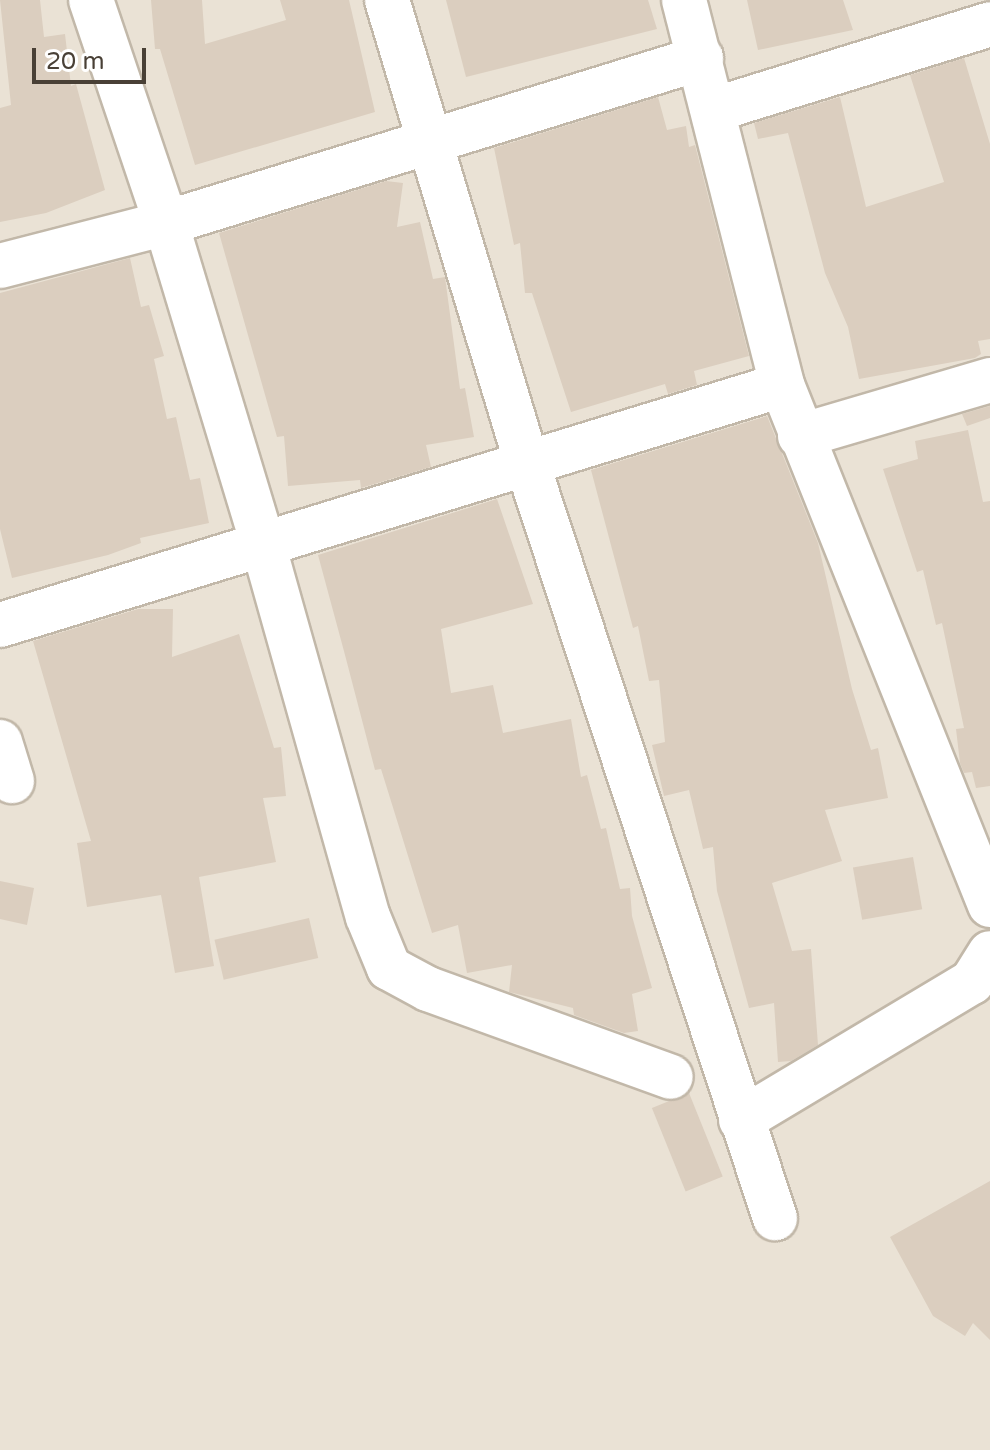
<!DOCTYPE html>
<html>
<head>
<meta charset="utf-8">
<style>
	body { margin:0 }
	#map { position:relative; width:990px; height:1450px; overflow:hidden; background:#f5f0e8; font-family:"Varela Round",sans-serif }
	div>[style] { position:absolute }
	[style*='--x'] { left:calc(var(--x)*1px); top:calc(var(--y)*1px); width:calc(var(--w)*1px); rotate:calc(var(--a)*1deg) }
	.residential>* { inset:0; background:#eae2d5; transform-origin:0 0 }
	.building>* { inset:0; background:#dbcebf; transform-origin:0 0 }
	.roads { filter:drop-shadow(2px 0 #c2b8a9) drop-shadow(-2px 0 #c2b8a9) drop-shadow(0 2px #c2b8a9) drop-shadow(0 -2px #c2b8a9) }
	.minor>* { height:44px; margin:-22px; padding:0 22px; transform-origin:22px; border-radius:22px; background:#fff }
	span { translate:-50% -50%; white-space:nowrap; text-align:center; line-height:1.15; -webkit-text-stroke:8px #fff; paint-order:stroke }
	.scale { position:absolute; left:32px; top:48px; width:114px; height:36px; box-sizing:border-box; border:4px solid #494036; border-top:0; padding-left:10px; font-size:24px; line-height:28px; white-space:nowrap; color:#494036; -webkit-text-stroke:6px #fff; paint-order:stroke }
</style>
</head>
<body>
<div id="map">
	<div class="residential">
		<div style="left:0;top:0;width:990px;height:1450px"></div>
	</div>
	<div class="building">
		<div style="clip-path:polygon(0 0,40px 0,44px 37px,65px 34px,71px 86px,76px 84px,105px 190px,46px 213px,0 222px,0 108px,11px 105px)"></div>
		<div style="clip-path:polygon(151px 0,202px 0,205px 44px,286px 20px,280px 0,349px 0,375px 112px,195px 165px,160px 49px,155px 49px)"></div>
		<div style="clip-path:polygon(446px 0,648px 0,657px 29px,466px 77px)"></div>
		<div style="clip-path:polygon(747px 0,843px 0,853px 30px,758px 50px)"></div>
		<div style="clip-path:polygon(964px 58px,990px 144px,990px 339px,978px 341px,981px 354px,975px 358px,859px 379px,848px 327px,825px 273px,788px 133px,758px 139px,754px 123px,840px 97px,866px 207px,944px 182px,910px 75px)"></div>
		<div style="clip-path:polygon(658px 97px,667px 130px,686px 126px,689px 147px,695px 145px,749px 356px,694px 371px,697px 385px,668px 394px,665px 384px,571px 412px,532px 293px,525px 293px,520px 243px,514px 245px,494px 148px)"></div>
		<div style="clip-path:polygon(386px 181px,403px 183px,397px 227px,420px 222px,433px 279px,445px 277px,460px 389px,465px 388px,474px 437px,426px 445px,431px 467px,361px 488px,360px 480px,288px 486px,284px 436px,277px 437px,219px 233px)"></div>
		<div style="clip-path:polygon(130px 258px,141px 307px,149px 305px,164px 356px,154px 359px,167px 419px,176px 417px,190px 480px,200px 478px,209px 523px,140px 538px,141px 543px,108px 555px,12px 578px,0 529px,0 293px)"></div>
		<div style="clip-path:polygon(990px 406px,990px 418px,967px 426px,962px 414px)"></div>
		<div style="clip-path:polygon(767px 416px,818px 543px,852px 689px,871px 750px,878px 748px,888px 798px,825px 810px,842px 861px,772px 883px,792px 951px,811px 949px,818px 1045px,791px 1061px,778px 1062px,774px 1003px,749px 1008px,717px 891px,713px 847px,703px 849px,689px 790px,664px 796px,652px 745px,665px 742px,659px 680px,649px 681px,638px 626px,633px 628px,591px 470px)"></div>
		<div style="clip-path:polygon(968px 430px,983px 502px,990px 501px,990px 786px,976px 788px,972px 772px,964px 773px,960px 763px,956px 729px,964px 728px,942px 623px,936px 625px,923px 570px,917px 572px,883px 469px,918px 459px,915px 441px)"></div>
		<div style="clip-path:polygon(497px 499px,533px 604px,441px 629px,451px 693px,493px 685px,503px 733px,571px 719px,581px 777px,587px 775px,601px 829px,606px 828px,620px 889px,630px 888px,632px 916px,652px 988px,632px 994px,638px 1031px,624px 1033px,574px 1015px,573px 1008px,509px 992px,512px 965px,467px 973px,458px 925px,432px 933px,381px 769px,375px 770px,345px 655px,318px 555px)"></div>
		<div style="clip-path:polygon(138px 609px,173px 609px,172px 657px,239px 634px,274px 748px,281px 747px,286px 796px,263px 798px,276px 862px,199px 877px,214px 966px,175px 973px,161px 895px,87px 907px,77px 843px,91px 841px,33px 641px)"></div>
		<div style="left:913px;top:857px;width:53px;height:61px;rotate:80deg"></div>
		<div style="clip-path:polygon(0 881px,34px 888px,27px 925px,0 919px)"></div>
		<div style="left:309px;top:918px;width:41px;height:97px;rotate:77deg"></div>
		<div style="left:689px;top:1093px;width:90px;height:40px;rotate:68deg"></div>
		<div style="clip-path:polygon(990px 1181px,990px 1340px,973px 1323px,965px 1336px,933px 1316px,890px 1237px)"></div>
	</div>
	<div class="roads">
		<div class="minor">
			<div style="--x:91;--y:0;--w:235;--a:71.4"></div>
			<div style="--x:166;--y:223;--w:335;--a:73.2"></div>
			<div style="--x:263;--y:544;--w:387;--a:74.3"></div>
			<div style="--x:368;--y:917;--w:55;--a:67.6"></div>
			<div style="--x:389;--y:968;--w:44;--a:28.3"></div>
			<div style="--x:428;--y:989;--w:258;--a:19.9"></div>
			<div style="--x:387;--y:0;--w:484;--a:73.2"></div>
			<div style="--x:527;--y:463;--w:795;--a:71.82"></div>
			<div style="--x:684;--y:0;--w:397;--a:75.7"></div>
			<div style="--x:782;--y:385;--w:560;--a:68.2"></div>
			<div style="--x:713;--y:110;--w:290;--a:-17.2"></div>
			<div style="--x:0;--y:266;--w:171;--a:-14.5"></div>
			<div style="--x:166;--y:223;--w:560;--a:-17.14"></div>
			<div style="--x:800;--y:436;--w:198;--a:-16.4"></div>
			<div style="--x:0;--y:625;--w:818;--a:-17.06"></div>
			<div style="--x:0;--y:742;--w:41;--a:72.9"></div>
			<div style="--x:741;--y:1120;--w:269;--a:-30.9"></div>
			<div style="--x:972;--y:982;--w:34;--a:-58"></div>
		</div>
	</div>
	<div class="scale">20 m</div>
</div>
</body>
</html>
